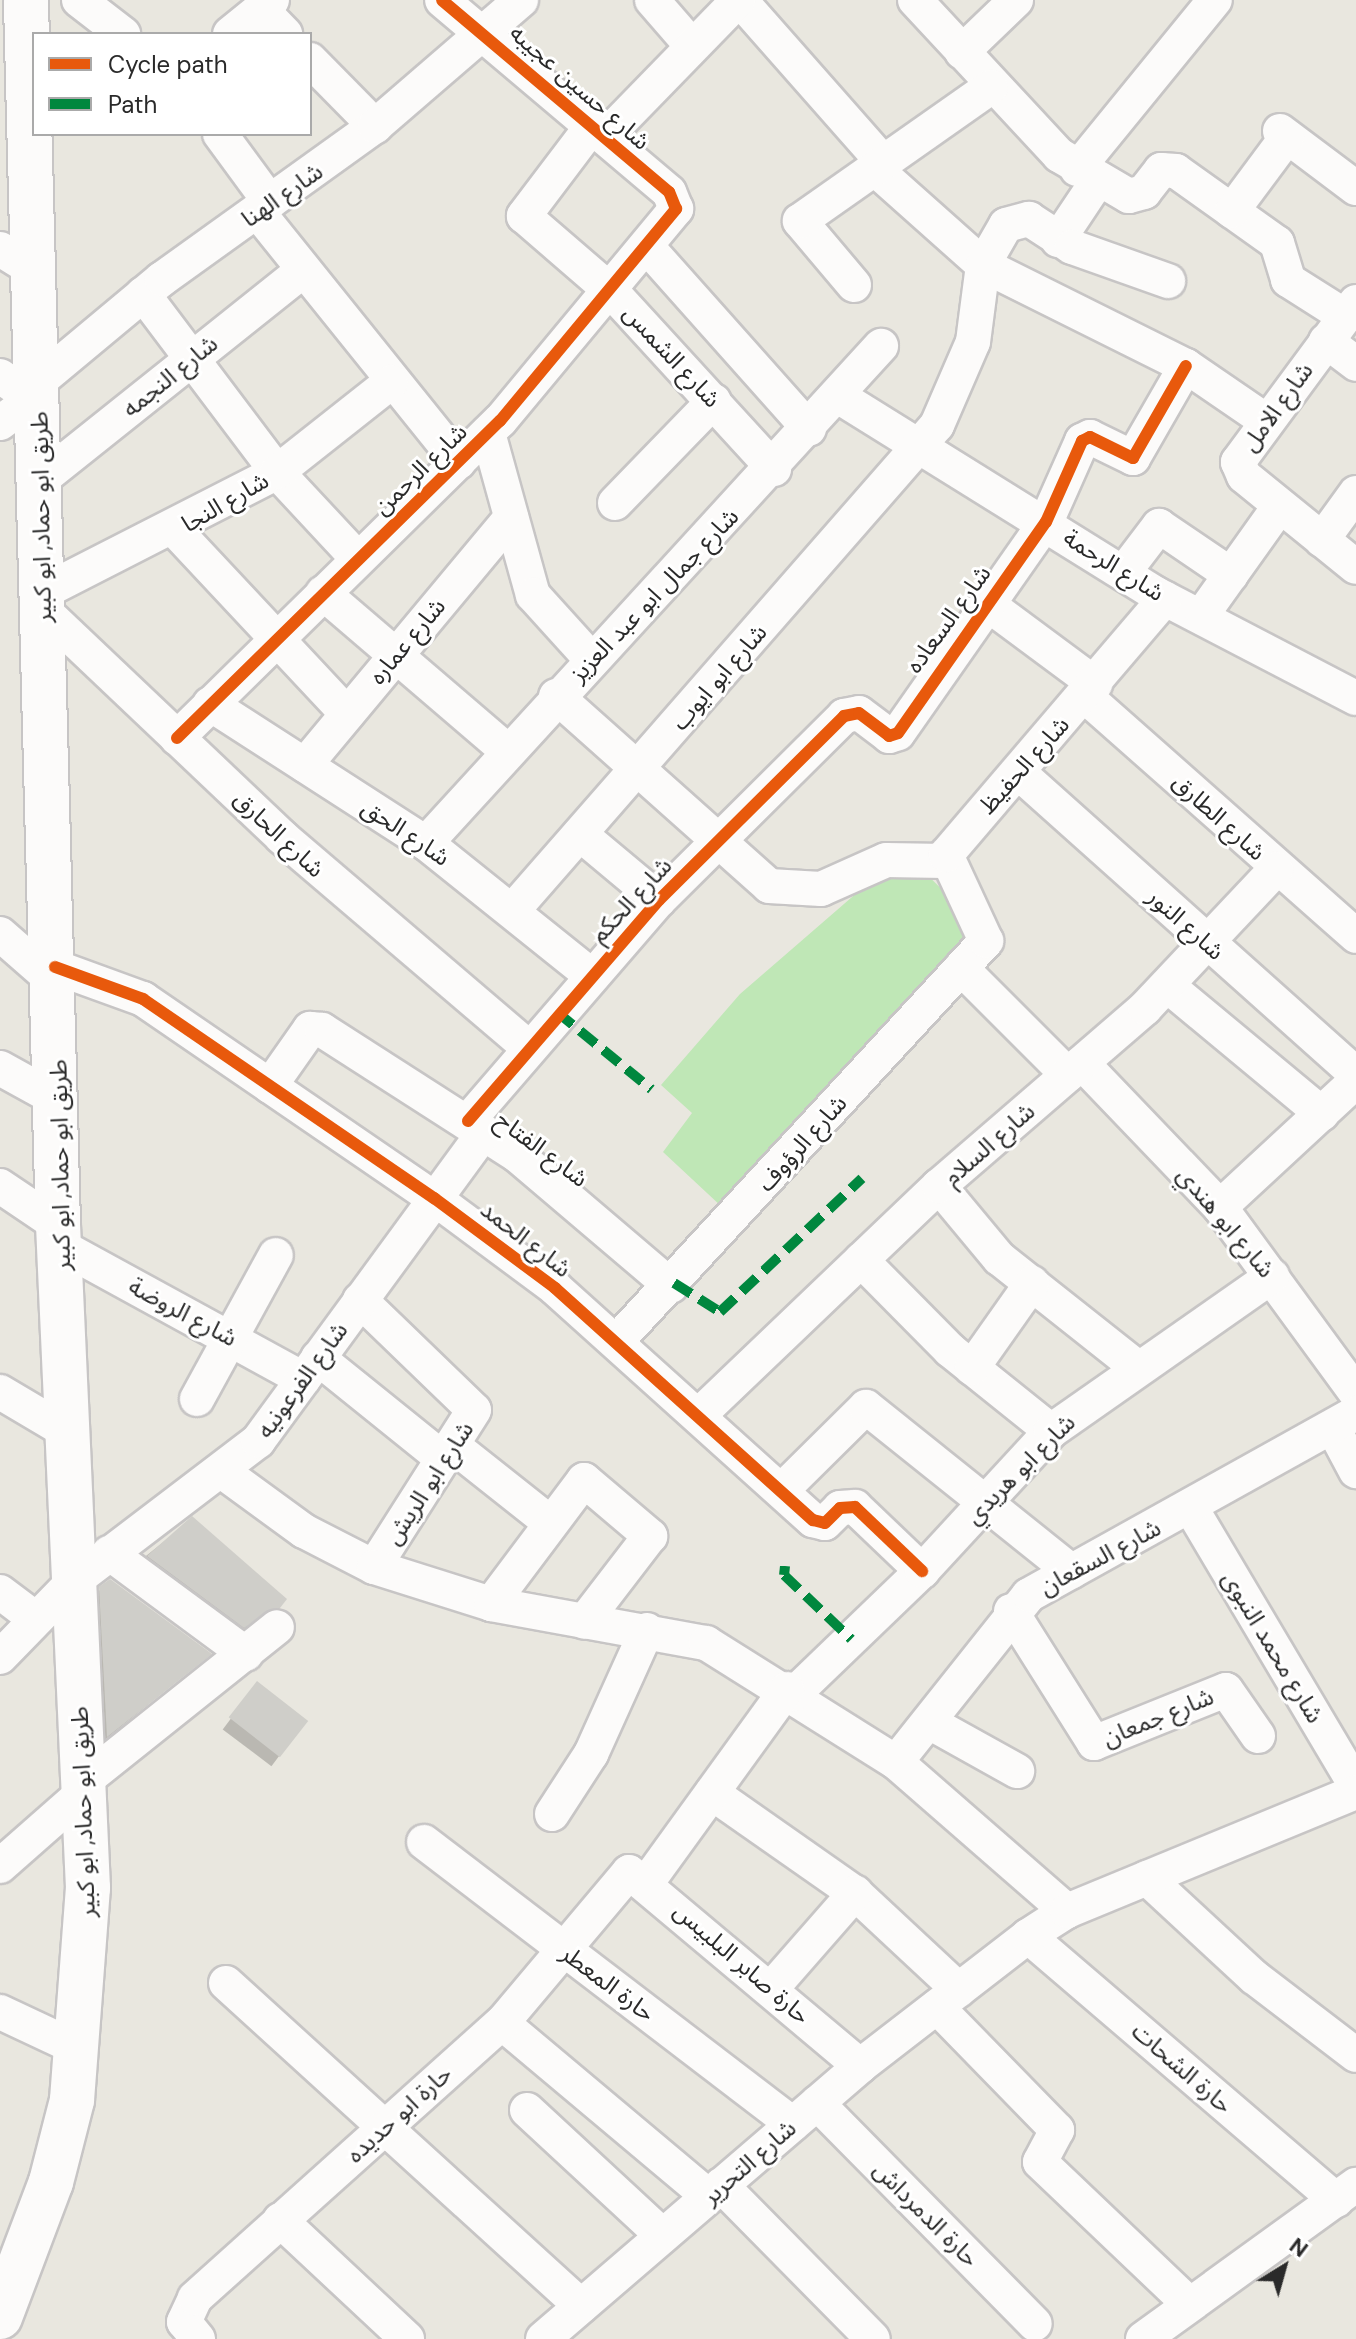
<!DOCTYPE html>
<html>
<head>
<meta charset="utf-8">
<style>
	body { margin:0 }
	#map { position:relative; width:1356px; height:2339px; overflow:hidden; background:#e9e7df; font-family:"DM Sans","Noto Sans Arabic",sans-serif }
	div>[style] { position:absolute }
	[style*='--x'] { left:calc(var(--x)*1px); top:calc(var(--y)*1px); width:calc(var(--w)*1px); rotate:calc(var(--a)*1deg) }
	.green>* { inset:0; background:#bfe7b6 }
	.shadow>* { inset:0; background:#0003; transform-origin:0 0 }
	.building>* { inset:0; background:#cfcec9; transform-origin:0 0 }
	.roads { filter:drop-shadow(2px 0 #c7c5c5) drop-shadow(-2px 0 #c7c5c5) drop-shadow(0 2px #c7c5c5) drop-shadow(0 -2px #c7c5c5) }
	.minor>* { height:34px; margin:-17px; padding:0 17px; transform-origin:17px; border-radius:17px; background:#fcfbfa }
	.secondary>* { height:44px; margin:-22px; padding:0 22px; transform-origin:22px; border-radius:22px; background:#fcfbfa }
	.quiet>* { height:10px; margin-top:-5px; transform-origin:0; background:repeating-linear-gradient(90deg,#00873e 0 20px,transparent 0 30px) }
	.cycleway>* { height:12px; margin:-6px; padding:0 6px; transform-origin:6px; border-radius:6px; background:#e8590c }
	span { translate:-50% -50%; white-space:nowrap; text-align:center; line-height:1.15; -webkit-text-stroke:6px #fff; paint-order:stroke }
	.street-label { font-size:24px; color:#2a2a2a }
	.legend { position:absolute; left:32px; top:32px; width:280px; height:104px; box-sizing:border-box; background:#fff; border:2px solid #aaa; margin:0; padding:10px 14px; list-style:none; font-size:24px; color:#2a2a2a }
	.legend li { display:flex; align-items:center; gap:16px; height:40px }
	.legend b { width:40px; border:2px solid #aaa }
	.north { position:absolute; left:1244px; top:2227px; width:80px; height:80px; -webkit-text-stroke:6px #fff; paint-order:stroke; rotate:37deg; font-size:22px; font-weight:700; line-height:32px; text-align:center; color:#2a2a2a }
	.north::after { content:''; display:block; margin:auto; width:28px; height:36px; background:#2a2a2a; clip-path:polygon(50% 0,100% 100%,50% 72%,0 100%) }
</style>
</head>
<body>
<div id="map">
	<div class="green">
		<div style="clip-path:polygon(904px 852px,982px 929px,722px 1207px,663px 1152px,692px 1113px,661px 1085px,740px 994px)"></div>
	</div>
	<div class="shadow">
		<div style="clip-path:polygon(192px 1519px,272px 1611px,231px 1639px,136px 1564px)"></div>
		<div style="clip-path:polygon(101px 1589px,209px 1654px,89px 1753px,81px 1608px)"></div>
		<div style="left:257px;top:1684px;width:61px;height:57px;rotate:37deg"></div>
	</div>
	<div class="building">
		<div style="clip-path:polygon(192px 1516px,287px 1599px,280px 1608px,244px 1628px,147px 1556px)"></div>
		<div style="clip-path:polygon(110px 1579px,212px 1654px,107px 1737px,99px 1587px)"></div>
		<div style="left:257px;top:1681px;width:65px;height:46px;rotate:38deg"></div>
	</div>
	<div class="roads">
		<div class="minor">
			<div style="--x:79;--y:0;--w:56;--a:37.7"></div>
			<div style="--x:652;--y:0;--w:61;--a:49"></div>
			<div style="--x:740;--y:0;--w:215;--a:48.6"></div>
			<div style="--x:915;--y:0;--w:212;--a:47.1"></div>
			<div style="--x:1059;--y:155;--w:81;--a:30.4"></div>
			<div style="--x:1129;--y:196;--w:16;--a:-15"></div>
			<div style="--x:1144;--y:192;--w:28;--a:-52"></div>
			<div style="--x:1161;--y:170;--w:15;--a:4"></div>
			<div style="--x:1176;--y:171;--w:124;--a:35.5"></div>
			<div style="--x:1277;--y:243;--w:39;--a:73"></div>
			<div style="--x:1288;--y:280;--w:67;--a:32.3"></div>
			<div style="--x:261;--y:9;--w:35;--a:46"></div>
			<div style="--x:230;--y:34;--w:54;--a:-39"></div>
			<div style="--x:962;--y:52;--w:75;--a:-43.9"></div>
			<div style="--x:310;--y:60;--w:93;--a:45.4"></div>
			<div style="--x:592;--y:126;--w:113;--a:127.1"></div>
			<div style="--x:524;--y:216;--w:116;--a:40.8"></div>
			<div style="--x:612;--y:292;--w:240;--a:47.5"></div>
			<div style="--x:1280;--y:131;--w:95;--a:36.9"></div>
			<div style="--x:220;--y:134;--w:84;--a:53.7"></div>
			<div style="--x:605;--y:137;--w:191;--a:-45.8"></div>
			<div style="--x:873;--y:167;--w:147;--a:41.7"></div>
			<div style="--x:983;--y:265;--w:227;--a:26.5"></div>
			<div style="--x:1186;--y:366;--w:96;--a:34.4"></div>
			<div style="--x:1077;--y:169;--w:218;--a:-50.8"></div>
			<div style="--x:257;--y:211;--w:322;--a:51.2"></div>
			<div style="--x:1232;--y:211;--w:92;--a:-53.4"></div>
			<div style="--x:1058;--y:240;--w:72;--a:-56.3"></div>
			<div style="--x:648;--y:248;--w:242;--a:48.3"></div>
			<div style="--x:0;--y:249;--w:39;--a:32"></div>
			<div style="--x:854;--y:285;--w:84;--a:-130.2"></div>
			<div style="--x:800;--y:221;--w:233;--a:-35.1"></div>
			<div style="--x:143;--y:294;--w:223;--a:53"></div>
			<div style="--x:277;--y:472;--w:119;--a:47"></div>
			<div style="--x:1356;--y:302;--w:199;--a:126.4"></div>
			<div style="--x:1238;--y:462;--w:15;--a:67"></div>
			<div style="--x:1244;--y:476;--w:144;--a:39.1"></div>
			<div style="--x:1326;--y:341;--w:38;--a:37"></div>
			<div style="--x:0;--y:376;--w:39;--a:35"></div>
			<div style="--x:37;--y:383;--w:163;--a:-39.8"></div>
			<div style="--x:162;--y:279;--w:262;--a:-35.7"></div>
			<div style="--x:375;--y:126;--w:193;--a:-40.8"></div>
			<div style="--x:838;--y:396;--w:375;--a:31.9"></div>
			<div style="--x:1156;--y:594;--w:225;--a:27.5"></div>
			<div style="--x:0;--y:423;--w:49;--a:-36.6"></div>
			<div style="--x:488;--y:433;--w:168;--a:74.5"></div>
			<div style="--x:533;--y:595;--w:86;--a:47.8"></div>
			<div style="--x:38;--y:482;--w:338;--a:-38.6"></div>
			<div style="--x:615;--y:503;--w:142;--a:-45.9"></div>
			<div style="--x:175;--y:530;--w:252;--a:46.9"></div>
			<div style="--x:1322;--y:540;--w:58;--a:-54.1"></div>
			<div style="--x:1124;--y:572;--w:58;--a:-52.7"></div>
			<div style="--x:1159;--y:526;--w:87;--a:34.2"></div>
			<div style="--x:41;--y:593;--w:265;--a:-27.1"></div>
			<div style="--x:277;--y:472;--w:145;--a:-38.3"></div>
			<div style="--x:323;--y:593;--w:241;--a:40.6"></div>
			<div style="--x:986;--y:603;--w:136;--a:36.6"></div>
			<div style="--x:42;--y:609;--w:331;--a:43.5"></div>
			<div style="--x:282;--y:837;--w:322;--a:40.5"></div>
			<div style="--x:1202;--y:615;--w:133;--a:-54.5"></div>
			<div style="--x:556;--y:696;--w:285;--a:41.7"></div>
			<div style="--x:769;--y:886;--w:52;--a:3.3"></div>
			<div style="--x:821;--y:889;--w:71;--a:-24"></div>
			<div style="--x:886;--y:860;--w:59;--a:1"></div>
			<div style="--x:1085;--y:696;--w:362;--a:41.5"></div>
			<div style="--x:210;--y:704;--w:257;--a:32.8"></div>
			<div style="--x:426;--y:843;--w:211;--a:38.7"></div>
			<div style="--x:177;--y:738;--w:453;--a:-44.5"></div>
			<div style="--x:500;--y:421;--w:276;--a:-50.3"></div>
			<div style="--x:676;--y:209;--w:18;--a:-112"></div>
			<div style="--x:669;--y:192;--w:297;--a:-139.8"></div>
			<div style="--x:305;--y:765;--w:322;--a:-50.2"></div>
			<div style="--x:1018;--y:772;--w:453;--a:41.8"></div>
			<div style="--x:580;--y:834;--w:103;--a:39.9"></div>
			<div style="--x:426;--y:843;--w:674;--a:-47.53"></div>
			<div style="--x:513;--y:910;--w:644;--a:-48.84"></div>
			<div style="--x:937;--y:425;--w:90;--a:-66.6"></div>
			<div style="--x:973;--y:342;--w:78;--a:-82.6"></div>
			<div style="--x:983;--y:265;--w:46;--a:-60.1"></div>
			<div style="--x:1006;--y:225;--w:24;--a:-15"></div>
			<div style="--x:1029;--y:219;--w:51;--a:33.1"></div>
			<div style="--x:1072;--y:247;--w:102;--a:19.5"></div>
			<div style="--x:0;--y:934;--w:74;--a:41.2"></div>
			<div style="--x:55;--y:967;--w:94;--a:20"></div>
			<div style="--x:143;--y:999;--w:353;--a:34.4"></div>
			<div style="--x:434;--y:1198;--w:151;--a:36.6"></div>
			<div style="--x:555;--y:1288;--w:347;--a:42"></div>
			<div style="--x:813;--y:1520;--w:12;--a:14"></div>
			<div style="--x:825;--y:1523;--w:21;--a:-45"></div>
			<div style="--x:840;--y:1508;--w:15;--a:-4"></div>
			<div style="--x:855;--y:1507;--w:93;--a:43.7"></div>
			<div style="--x:961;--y:968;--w:151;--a:45"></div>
			<div style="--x:1168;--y:986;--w:200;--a:39.7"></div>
			<div style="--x:1082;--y:1063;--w:199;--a:46.2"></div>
			<div style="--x:1220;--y:1207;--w:230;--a:53.8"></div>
			<div style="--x:0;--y:1068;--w:66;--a:28.9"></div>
			<div style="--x:270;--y:1086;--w:70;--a:-54.9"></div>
			<div style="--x:310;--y:1029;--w:12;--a:5"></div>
			<div style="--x:322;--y:1030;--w:232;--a:32.7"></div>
			<div style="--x:517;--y:1155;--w:202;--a:40.4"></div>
			<div style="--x:468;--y:1121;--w:292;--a:-49.2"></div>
			<div style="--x:659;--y:900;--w:261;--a:-44.8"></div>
			<div style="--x:844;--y:716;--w:15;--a:-11"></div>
			<div style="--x:859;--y:713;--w:38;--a:37"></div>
			<div style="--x:889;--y:736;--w:9;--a:-18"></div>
			<div style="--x:898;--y:733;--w:258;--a:-55"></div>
			<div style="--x:1046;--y:522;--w:89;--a:-66"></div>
			<div style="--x:1082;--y:441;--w:9;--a:-27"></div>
			<div style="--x:1090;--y:437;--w:48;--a:26"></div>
			<div style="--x:1133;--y:458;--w:106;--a:-60.1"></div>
			<div style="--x:0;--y:1186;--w:70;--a:33.9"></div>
			<div style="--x:939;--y:1186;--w:94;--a:50.2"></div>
			<div style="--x:999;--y:1258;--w:177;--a:38.4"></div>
			<div style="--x:1220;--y:1207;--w:185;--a:-42.8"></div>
			<div style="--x:62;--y:1247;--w:275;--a:28.7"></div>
			<div style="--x:861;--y:1260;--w:127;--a:45.3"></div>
			<div style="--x:950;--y:1350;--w:129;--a:38.7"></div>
			<div style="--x:360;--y:1300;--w:158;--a:44"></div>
			<div style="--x:474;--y:1410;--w:186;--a:122.5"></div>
			<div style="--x:616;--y:1342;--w:546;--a:-47.3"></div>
			<div style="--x:986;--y:941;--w:95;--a:-114.9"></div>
			<div style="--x:946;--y:855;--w:337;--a:-49.5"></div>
			<div style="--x:318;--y:1358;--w:161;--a:38.9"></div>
			<div style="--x:972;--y:1368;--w:104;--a:-54.8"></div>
			<div style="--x:0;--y:1392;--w:77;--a:30.6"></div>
			<div style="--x:197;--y:1399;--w:164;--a:-61.3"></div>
			<div style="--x:698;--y:1416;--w:333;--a:-43.7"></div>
			<div style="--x:939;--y:1186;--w:272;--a:-40.8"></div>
			<div style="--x:1145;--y:1008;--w:191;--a:-46.7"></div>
			<div style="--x:1333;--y:1428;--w:49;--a:61.9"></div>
			<div style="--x:452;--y:1445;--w:124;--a:38.4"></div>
			<div style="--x:223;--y:1472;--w:100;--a:36.1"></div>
			<div style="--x:304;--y:1531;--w:79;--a:27.2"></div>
			<div style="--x:374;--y:1567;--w:123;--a:17.5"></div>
			<div style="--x:491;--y:1604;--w:219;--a:10.3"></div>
			<div style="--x:706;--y:1643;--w:224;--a:32.1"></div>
			<div style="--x:896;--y:1762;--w:227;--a:41.1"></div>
			<div style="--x:782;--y:1490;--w:118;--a:-44.7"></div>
			<div style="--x:866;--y:1407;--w:263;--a:38.7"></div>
			<div style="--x:1191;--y:1508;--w:323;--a:59.3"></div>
			<div style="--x:109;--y:1553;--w:170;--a:36.4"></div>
			<div style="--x:0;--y:1592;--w:40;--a:37"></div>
			<div style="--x:491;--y:1604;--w:155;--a:-53.1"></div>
			<div style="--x:584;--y:1480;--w:87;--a:40.3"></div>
			<div style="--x:650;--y:1536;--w:108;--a:127.5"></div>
			<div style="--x:1011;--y:1611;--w:156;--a:57.8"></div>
			<div style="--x:1094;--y:1743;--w:142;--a:-21.9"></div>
			<div style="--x:1226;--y:1690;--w:56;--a:55.2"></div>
			<div style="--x:0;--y:1657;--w:105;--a:-45.8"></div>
			<div style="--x:73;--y:1582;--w:233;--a:-37.3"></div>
			<div style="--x:258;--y:1441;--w:383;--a:-53.8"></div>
			<div style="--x:794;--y:1694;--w:178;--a:-43.9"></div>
			<div style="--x:922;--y:1571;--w:190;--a:-47.3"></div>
			<div style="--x:1051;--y:1431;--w:270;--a:-35"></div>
			<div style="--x:929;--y:1722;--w:101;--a:29.1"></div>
			<div style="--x:896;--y:1762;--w:213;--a:-51.5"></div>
			<div style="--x:1029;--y:1595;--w:374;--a:-29.1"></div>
			<div style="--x:83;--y:1782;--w:248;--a:-38.6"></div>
			<div style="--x:712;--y:1793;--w:174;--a:35"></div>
			<div style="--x:855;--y:1893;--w:142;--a:43"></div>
			<div style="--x:552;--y:1814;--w:72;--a:-57"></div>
			<div style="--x:591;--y:1754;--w:136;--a:-65.7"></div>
			<div style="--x:424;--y:1842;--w:464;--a:37.4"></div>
			<div style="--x:0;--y:1866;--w:112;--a:-41.4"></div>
			<div style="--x:1147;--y:1878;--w:146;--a:42.8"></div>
			<div style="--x:1254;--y:1977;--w:128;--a:37.4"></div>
			<div style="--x:648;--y:1881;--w:237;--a:-54.1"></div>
			<div style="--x:1028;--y:1936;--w:406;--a:40.6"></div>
			<div style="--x:226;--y:1983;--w:480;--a:42.3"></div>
			<div style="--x:771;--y:1989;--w:128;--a:-48.8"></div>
			<div style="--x:937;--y:2007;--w:172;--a:45.7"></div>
			<div style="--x:1057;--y:2130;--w:36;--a:118"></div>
			<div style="--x:1040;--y:2162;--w:206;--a:43.6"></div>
			<div style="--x:0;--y:2012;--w:87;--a:25.1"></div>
			<div style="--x:502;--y:2023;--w:269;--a:40"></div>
			<div style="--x:817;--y:2103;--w:310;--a:45.4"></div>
			<div style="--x:527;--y:2110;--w:185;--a:42.8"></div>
			<div style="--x:721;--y:2185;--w:216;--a:45.4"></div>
			<div style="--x:280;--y:2220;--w:174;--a:43.1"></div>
			<div style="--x:198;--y:2339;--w:22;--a:-129"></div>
			<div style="--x:184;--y:2322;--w:26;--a:-65"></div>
			<div style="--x:195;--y:2298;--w:412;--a:-41.9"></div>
			<div style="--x:502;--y:2023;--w:197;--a:-49.9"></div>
			<div style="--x:629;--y:1872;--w:302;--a:40"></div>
			<div style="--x:543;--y:2339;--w:418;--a:-40.7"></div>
			<div style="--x:860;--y:2066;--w:212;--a:-37.7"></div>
			<div style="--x:1028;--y:1936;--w:46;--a:-32.7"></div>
			<div style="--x:1067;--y:1911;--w:313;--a:-22.4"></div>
			<div style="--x:1143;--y:2339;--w:263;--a:-35.9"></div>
		</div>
		<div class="secondary">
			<div style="--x:0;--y:2317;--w:144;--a:-69.3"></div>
			<div style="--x:51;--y:2182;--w:85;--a:-75.6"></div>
			<div style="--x:72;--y:2100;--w:213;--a:-85.7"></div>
			<div style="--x:88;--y:1888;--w:664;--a:-92.59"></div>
			<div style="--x:58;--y:1225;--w:1225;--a:-91.5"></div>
		</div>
	</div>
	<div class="quiet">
		<div style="--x:557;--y:1012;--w:122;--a:39.3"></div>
		<div style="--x:674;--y:1283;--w:54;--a:32.2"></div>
		<div style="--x:720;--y:1312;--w:195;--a:-43.3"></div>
		<div style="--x:785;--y:1566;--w:9;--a:96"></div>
		<div style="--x:784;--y:1575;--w:93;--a:43.7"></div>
	</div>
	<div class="cycleway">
		<div style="--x:177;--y:738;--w:453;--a:-44.5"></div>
		<div style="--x:500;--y:421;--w:276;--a:-50.3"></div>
		<div style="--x:676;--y:209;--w:18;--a:-112"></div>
		<div style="--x:669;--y:192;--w:297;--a:-139.8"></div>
		<div style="--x:55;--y:967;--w:94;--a:20"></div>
		<div style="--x:143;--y:999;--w:353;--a:34.4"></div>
		<div style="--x:434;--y:1198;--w:151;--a:36.6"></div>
		<div style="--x:555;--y:1288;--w:347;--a:42"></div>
		<div style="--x:813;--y:1520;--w:12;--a:14"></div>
		<div style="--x:825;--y:1523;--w:21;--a:-45"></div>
		<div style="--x:840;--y:1508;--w:15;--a:-4"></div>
		<div style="--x:855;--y:1507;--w:93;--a:43.7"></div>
		<div style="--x:468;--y:1121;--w:292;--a:-49.2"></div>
		<div style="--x:659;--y:900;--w:261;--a:-44.8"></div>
		<div style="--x:844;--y:716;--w:15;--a:-11"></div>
		<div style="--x:859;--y:713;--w:38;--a:37"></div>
		<div style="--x:889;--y:736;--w:9;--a:-18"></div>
		<div style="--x:898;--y:733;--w:258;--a:-55"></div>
		<div style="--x:1046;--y:522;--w:89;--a:-66"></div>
		<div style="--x:1082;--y:441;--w:9;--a:-27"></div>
		<div style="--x:1090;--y:437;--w:48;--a:26"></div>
		<div style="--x:1133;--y:458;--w:106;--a:-60.1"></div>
	</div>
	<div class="street-label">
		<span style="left:580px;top:87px;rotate:41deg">شارع حسين عجيبه</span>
		<span style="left:282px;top:195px;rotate:-35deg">شارع الهنا</span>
		<span style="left:672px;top:356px;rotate:47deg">شارع الشمس</span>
		<span style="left:170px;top:376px;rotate:-39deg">شارع النجمه</span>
		<span style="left:1277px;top:407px;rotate:-54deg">شارع الامل</span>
		<span style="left:420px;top:469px;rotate:-44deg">شارع الرحمن</span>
		<span style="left:225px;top:502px;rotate:-30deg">شارع النجا</span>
		<span style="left:41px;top:517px;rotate:-91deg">طريق ابو حماد, ابو كبير</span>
		<span style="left:1114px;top:565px;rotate:32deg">شارع الرحمة</span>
		<span style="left:654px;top:595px;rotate:-46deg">شارع جمال ابو عبد العزيز</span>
		<span style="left:948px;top:619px;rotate:-54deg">شارع السعاده</span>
		<span style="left:407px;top:641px;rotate:-50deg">شارع عماره</span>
		<span style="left:719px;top:677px;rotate:-49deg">شارع ابو ايوب</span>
		<span style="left:1024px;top:765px;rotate:-48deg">شارع الحفيظ</span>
		<span style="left:1219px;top:817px;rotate:42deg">شارع الطارق</span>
		<span style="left:406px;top:832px;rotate:34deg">شارع الحق</span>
		<span style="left:279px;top:834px;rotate:43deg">شارع الحارق</span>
		<span style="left:631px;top:900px;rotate:-47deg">شارع الحكم</span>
		<span style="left:1186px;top:924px;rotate:42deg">شارع النور</span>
		<span style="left:802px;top:1143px;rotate:-48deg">شارع الرؤوف</span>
		<span style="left:989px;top:1144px;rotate:-41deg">شارع السلام</span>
		<span style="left:542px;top:1149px;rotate:37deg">شارع الفتاح</span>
		<span style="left:60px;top:1165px;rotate:-91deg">طريق ابو حماد, ابو كبير</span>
		<span style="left:1226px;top:1222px;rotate:50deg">شارع ابو هندي</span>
		<span style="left:526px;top:1239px;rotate:38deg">شارع الحمد</span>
		<span style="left:183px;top:1312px;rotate:28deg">شارع الروضة</span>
		<span style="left:302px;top:1380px;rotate:-54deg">شارع الفرعونيه</span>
		<span style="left:1020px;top:1469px;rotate:-45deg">شارع ابو هريدي</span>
		<span style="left:429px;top:1483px;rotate:-57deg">شارع ابو الريش</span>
		<span style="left:1100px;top:1557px;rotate:-28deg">شارع السقعان</span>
		<span style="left:1273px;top:1647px;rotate:59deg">شارع محمد النبوى</span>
		<span style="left:1158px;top:1717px;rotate:-22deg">شارع جمعان</span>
		<span style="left:83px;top:1812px;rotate:-92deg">طريق ابو حماد, ابو كبير</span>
		<span style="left:742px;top:1963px;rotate:41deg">حارة صابر البلبيس</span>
		<span style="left:608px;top:1983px;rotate:37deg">حارة المعطر</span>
		<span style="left:1182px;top:2068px;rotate:41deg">حارة الشحات</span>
		<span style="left:399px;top:2114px;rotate:-42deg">حارة ابو حديده</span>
		<span style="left:749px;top:2162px;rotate:-41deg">شارع التحرير</span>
		<span style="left:926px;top:2214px;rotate:45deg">حارة الدمرداش</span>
	</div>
	<ul class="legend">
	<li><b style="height:10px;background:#e8590c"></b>Cycle path</li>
	<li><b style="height:10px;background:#00873e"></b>Path</li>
	</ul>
	<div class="north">N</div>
</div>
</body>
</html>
